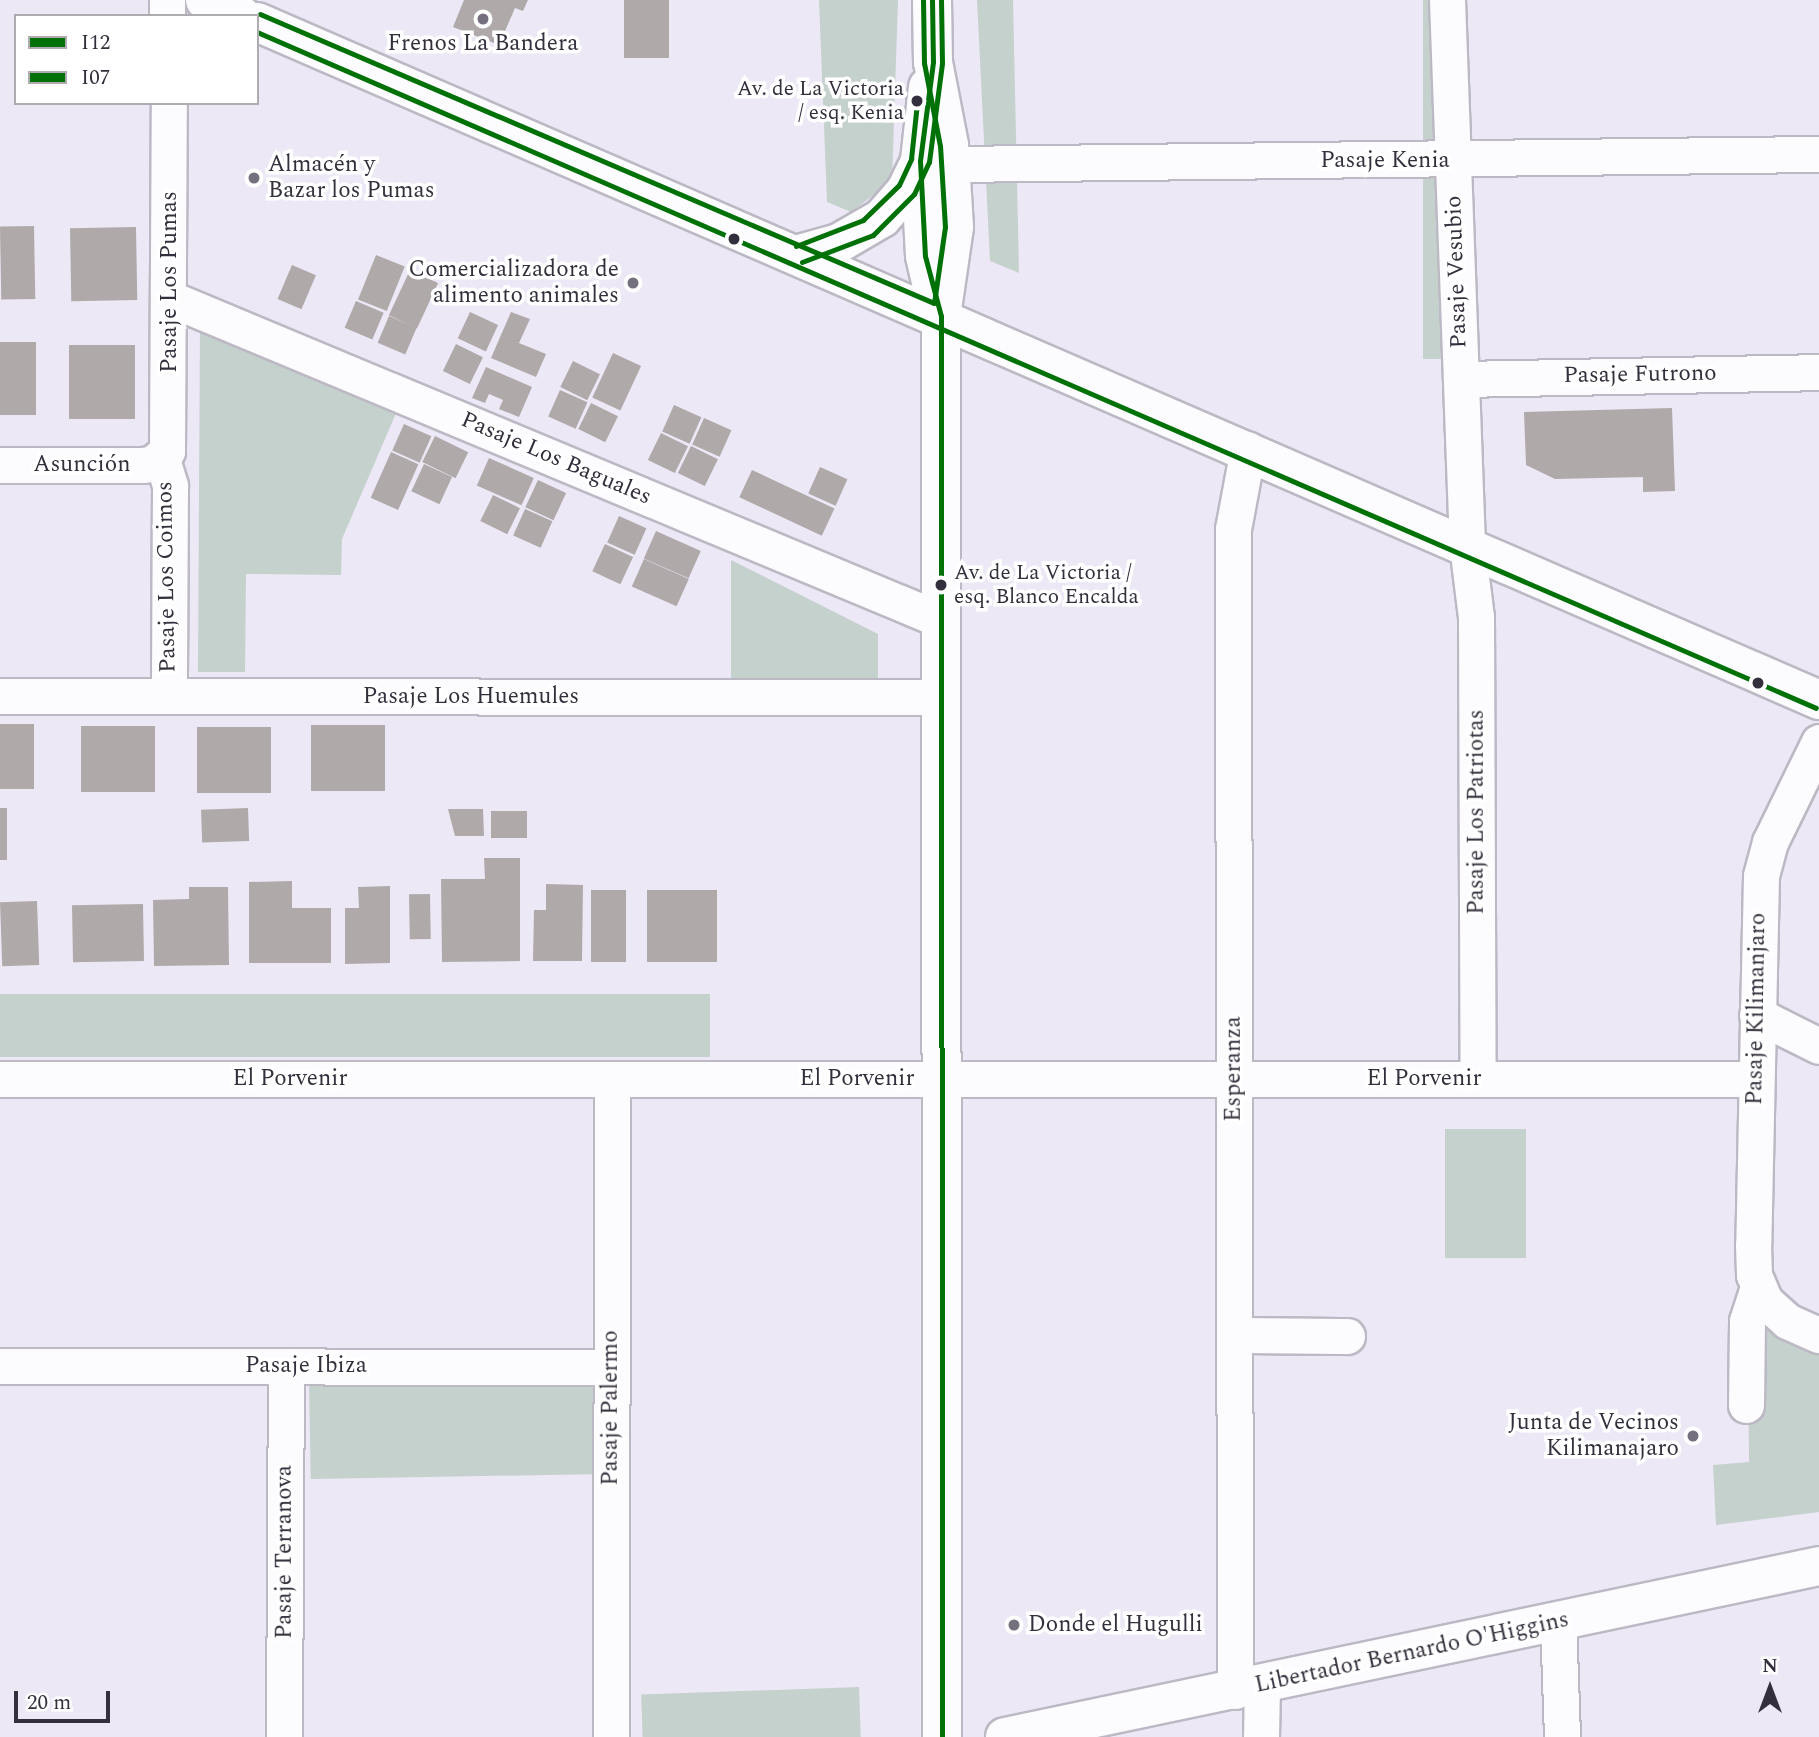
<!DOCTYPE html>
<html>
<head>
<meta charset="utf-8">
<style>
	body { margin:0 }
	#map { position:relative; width:1819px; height:1737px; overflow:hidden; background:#ede8f6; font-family:Spectral,serif }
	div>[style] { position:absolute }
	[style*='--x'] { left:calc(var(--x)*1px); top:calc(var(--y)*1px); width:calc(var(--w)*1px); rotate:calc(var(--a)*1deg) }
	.green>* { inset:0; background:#c5d1cd; transform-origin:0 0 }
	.building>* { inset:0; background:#afa9aa; transform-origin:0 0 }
	.roads { filter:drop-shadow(2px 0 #bcb8c4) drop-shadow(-2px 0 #bcb8c4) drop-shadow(0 2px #bcb8c4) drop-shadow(0 -2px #bcb8c4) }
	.minor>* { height:35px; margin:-17.5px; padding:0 17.5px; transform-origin:17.5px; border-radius:17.5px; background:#fcfcfe }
	.tertiary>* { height:38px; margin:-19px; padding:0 19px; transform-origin:19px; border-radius:19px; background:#fcfcfe }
	.secondary>* { height:38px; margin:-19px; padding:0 19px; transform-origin:19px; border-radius:19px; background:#fcfcfe }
	.bus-1>* { height:5px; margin:-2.5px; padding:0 2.5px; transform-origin:2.5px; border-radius:2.5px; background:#007106 }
	.bus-2>* { height:5px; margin:-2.5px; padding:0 2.5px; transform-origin:2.5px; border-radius:2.5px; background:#007106 }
	.bus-3>* { height:5px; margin:-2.5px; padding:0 2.5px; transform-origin:2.5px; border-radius:2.5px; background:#007106 }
	.dots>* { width:19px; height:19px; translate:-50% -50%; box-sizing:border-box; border:4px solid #fff; border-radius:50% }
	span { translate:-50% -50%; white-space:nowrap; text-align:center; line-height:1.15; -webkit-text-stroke:7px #fff; paint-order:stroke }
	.bus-label { font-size:21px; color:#342f3c }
	.right { translate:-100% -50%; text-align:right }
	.left { translate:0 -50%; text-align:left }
	.poi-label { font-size:23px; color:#342f3c }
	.street-label { font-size:23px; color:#342f3c }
	.legend { position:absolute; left:14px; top:14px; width:245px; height:91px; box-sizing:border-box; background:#fff; border:2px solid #aeacb1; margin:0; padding:9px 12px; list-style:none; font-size:21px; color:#342f3c }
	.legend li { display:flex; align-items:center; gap:14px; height:35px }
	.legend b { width:35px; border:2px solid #aeacb1 }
	.north { position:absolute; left:1735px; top:1653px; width:70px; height:70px; -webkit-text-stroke:5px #fff; paint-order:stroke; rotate:0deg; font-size:19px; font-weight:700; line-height:28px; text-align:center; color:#342f3c }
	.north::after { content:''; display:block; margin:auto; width:24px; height:32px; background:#342f3c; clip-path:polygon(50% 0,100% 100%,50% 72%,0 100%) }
	.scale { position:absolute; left:14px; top:1691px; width:96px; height:32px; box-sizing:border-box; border:4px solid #342f3c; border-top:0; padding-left:9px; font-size:21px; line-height:24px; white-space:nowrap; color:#342f3c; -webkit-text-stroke:5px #fff; paint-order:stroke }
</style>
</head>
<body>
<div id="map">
	<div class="green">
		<div style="clip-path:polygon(819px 0,898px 0,892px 181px,851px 212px,827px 202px)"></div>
		<div style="clip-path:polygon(977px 0,1013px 0,1019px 273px,990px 261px)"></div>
		<div style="left:1423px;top:0;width:18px;height:359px"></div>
		<div style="clip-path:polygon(200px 325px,397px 411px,342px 539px,341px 575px,246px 574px,245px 672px,198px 672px)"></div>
		<div style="clip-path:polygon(731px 560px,878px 634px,878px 681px,731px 680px)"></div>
		<div style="left:710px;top:994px;width:63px;height:710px;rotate:90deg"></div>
		<div style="left:1526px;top:1129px;width:129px;height:81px;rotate:90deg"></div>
		<div style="clip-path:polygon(1770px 1329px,1819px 1355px,1819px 1512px,1716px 1525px,1713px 1465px,1749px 1462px,1748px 1338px)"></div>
		<div style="left:602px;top:1379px;width:95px;height:293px;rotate:89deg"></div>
		<div style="left:859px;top:1687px;width:50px;height:218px;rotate:88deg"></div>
	</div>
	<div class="building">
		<div style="clip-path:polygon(464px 0,528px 0,523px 11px,515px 8px,499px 45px,453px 27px)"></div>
		<div style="left:624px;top:0;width:45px;height:58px"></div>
		<div style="left:34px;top:226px;width:73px;height:34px;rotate:89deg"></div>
		<div style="left:136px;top:227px;width:73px;height:66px;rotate:89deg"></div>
		<div style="left:376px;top:255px;width:31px;height:48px;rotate:22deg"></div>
		<div style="left:292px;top:265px;width:26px;height:37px;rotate:23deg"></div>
		<div style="left:410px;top:270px;width:31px;height:50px;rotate:25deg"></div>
		<div style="left:356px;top:301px;width:30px;height:29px;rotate:23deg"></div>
		<div style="left:470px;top:312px;width:31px;height:29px;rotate:25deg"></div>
		<div style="clip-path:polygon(511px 312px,530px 319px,519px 343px,546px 354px,536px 377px,491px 358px)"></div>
		<div style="left:389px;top:316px;width:30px;height:29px;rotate:23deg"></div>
		<div style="left:0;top:342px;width:36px;height:73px"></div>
		<div style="left:456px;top:344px;width:30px;height:30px;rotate:26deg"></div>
		<div style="left:69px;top:345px;width:66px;height:74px"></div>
		<div style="left:613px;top:353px;width:31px;height:49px;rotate:25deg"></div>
		<div style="left:573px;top:361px;width:30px;height:29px;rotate:26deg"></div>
		<div style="clip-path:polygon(486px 367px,532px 387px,519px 417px,499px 409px,503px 400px,489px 394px,485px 403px,472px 398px)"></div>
		<div style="left:560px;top:390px;width:30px;height:29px;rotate:24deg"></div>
		<div style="left:591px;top:403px;width:30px;height:29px;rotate:26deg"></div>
		<div style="left:674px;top:405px;width:30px;height:29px;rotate:24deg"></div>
		<div style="clip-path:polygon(1672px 408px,1675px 491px,1643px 492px,1643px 477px,1555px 479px,1526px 465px,1524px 412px)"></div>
		<div style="left:704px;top:418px;width:30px;height:29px;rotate:24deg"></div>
		<div style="left:404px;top:424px;width:30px;height:29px;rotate:24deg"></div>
		<div style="left:661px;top:433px;width:30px;height:30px;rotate:26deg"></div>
		<div style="left:435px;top:436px;width:37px;height:29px;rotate:26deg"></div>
		<div style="left:691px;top:446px;width:30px;height:30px;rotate:26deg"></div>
		<div style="left:391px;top:452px;width:30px;height:50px;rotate:24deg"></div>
		<div style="left:489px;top:458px;width:49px;height:30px;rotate:24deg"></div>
		<div style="left:424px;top:464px;width:31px;height:30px;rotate:25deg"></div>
		<div style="left:820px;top:467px;width:30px;height:29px;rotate:24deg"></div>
		<div style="left:752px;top:470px;width:91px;height:30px;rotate:25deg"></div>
		<div style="left:538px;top:480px;width:31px;height:30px;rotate:25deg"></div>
		<div style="left:493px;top:495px;width:30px;height:29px;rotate:26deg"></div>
		<div style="left:525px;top:509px;width:30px;height:29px;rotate:24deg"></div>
		<div style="left:619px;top:516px;width:30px;height:29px;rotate:24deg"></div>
		<div style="left:656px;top:531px;width:49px;height:30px;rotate:24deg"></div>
		<div style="left:605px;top:544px;width:31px;height:30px;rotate:25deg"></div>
		<div style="left:644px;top:559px;width:49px;height:30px;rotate:24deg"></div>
		<div style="left:0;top:724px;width:34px;height:65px"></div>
		<div style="left:311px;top:725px;width:74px;height:66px"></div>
		<div style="left:155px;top:726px;width:66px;height:74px;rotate:90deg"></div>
		<div style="left:197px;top:727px;width:74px;height:66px"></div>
		<div style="left:0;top:808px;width:7px;height:52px"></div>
		<div style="left:248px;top:808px;width:33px;height:47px;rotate:88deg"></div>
		<div style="clip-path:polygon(448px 809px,483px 809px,484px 836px,455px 836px)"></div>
		<div style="left:491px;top:811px;width:36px;height:27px"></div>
		<div style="clip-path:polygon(484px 858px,520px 858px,520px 961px,442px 962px,441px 879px,485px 879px)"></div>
		<div style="clip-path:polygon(292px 881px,292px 908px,331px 908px,331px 963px,249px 963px,249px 882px)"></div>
		<div style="clip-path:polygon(546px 884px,583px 885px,582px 961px,533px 961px,534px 910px,546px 910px)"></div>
		<div style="clip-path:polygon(390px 886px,390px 963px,345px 964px,345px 908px,359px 908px,358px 887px)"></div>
		<div style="clip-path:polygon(189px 887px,228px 887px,229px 965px,154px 966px,153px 900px,189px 899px)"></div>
		<div style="left:591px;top:890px;width:35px;height:72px"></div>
		<div style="left:647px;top:890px;width:70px;height:72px"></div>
		<div style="left:430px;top:894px;width:45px;height:21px;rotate:89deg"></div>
		<div style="left:37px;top:901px;width:64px;height:37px;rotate:88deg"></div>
		<div style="left:143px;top:904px;width:57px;height:71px;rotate:89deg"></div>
	</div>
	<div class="roads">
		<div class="minor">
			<div style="--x:167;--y:0;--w:16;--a:90"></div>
			<div style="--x:1447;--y:0;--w:545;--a:87.9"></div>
			<div style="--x:1467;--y:545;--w:73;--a:82.9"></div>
			<div style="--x:1476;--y:617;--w:462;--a:89.8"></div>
			<div style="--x:951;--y:164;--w:868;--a:-0.66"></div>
			<div style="--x:171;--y:299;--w:834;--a:22.63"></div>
			<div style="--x:1461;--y:379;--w:358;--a:-1.1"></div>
			<div style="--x:162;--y:459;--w:28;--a:73"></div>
			<div style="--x:170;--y:486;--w:210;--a:90.3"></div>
			<div style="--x:0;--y:465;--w:142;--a:0"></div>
			<div style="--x:142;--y:465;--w:10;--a:-6"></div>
			<div style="--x:152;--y:464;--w:20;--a:-41"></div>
			<div style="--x:167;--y:451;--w:348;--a:-89.7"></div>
			<div style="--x:0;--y:696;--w:941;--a:0.06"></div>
			<div style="--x:1819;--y:742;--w:111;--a:116.1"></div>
			<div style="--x:1770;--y:842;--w:35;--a:105"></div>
			<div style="--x:1761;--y:876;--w:369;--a:91.2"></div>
			<div style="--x:1753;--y:1245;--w:30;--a:88"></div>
			<div style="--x:1754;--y:1275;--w:28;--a:67"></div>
			<div style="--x:1765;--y:1301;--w:30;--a:42"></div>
			<div style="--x:1787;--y:1321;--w:35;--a:24"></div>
			<div style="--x:1757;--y:1015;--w:69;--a:26.6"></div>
			<div style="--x:0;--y:1079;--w:1756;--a:0"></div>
			<div style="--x:1235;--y:1335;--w:112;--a:0.5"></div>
			<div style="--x:0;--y:1366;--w:611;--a:0.09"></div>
			<div style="--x:1746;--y:1405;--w:84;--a:-89.3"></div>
			<div style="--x:1747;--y:1321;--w:35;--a:-72"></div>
			<div style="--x:1558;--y:1621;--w:116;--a:88"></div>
			<div style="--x:1235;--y:1691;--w:1162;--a:-90.1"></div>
			<div style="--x:1233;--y:529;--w:81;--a:-79.4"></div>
			<div style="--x:284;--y:1737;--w:371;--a:-89.7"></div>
			<div style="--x:611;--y:1737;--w:658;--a:-89.91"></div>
			<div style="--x:1261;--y:1737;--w:52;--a:-88.9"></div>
		</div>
		<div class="tertiary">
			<div style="--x:205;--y:0;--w:40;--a:23.4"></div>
			<div style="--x:257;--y:22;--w:1703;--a:23.46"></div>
			<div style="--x:1005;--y:1737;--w:832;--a:-11.86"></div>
		</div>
		<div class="secondary">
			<div style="--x:932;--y:0;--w:62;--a:89.1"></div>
			<div style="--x:933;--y:62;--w:85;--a:79.1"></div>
			<div style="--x:949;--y:145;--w:82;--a:86.5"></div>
			<div style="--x:954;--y:227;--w:90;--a:98.3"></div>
			<div style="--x:941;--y:316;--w:1421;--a:89.96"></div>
			<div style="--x:928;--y:87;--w:74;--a:96.2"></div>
			<div style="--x:920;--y:161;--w:95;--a:87"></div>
			<div style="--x:925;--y:256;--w:53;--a:77"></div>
			<div style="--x:799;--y:254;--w:41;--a:-15.4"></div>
			<div style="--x:839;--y:243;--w:50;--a:-30.2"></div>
			<div style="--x:882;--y:218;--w:37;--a:-49"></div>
			<div style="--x:906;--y:190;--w:32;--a:-64"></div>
		</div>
	</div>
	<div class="bus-1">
		<div style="--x:932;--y:0;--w:62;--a:89.1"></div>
		<div style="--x:933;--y:62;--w:100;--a:97.5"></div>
		<div style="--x:920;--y:161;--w:95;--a:87"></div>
		<div style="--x:925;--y:256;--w:62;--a:75.1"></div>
		<div style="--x:941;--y:316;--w:1421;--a:89.96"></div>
	</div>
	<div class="bus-2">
		<div style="--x:257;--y:32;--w:1699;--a:23.44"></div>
		<div style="--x:802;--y:262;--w:76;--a:-20.8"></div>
		<div style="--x:873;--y:235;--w:58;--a:-45"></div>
		<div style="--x:914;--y:194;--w:35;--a:-65"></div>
		<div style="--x:929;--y:162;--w:100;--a:-82.5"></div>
		<div style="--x:942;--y:63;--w:63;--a:-90.9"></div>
	</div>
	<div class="bus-3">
		<div style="--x:260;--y:14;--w:733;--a:23.21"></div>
		<div style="--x:934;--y:303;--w:77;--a:-81.8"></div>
		<div style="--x:945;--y:227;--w:81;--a:-93.5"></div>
		<div style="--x:940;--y:146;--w:85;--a:-100.9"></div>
		<div style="--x:924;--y:63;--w:63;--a:-90.9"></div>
		<div style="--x:796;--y:246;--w:72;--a:-21.2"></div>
		<div style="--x:863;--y:220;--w:50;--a:-44.2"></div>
		<div style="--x:899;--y:185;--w:29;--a:-65"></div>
		<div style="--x:911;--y:159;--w:65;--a:-83.9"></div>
	</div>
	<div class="dots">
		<div style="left:483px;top:19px;background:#75707d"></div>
		<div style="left:917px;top:101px;background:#342f3c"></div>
		<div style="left:254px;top:178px;background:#75707d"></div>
		<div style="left:734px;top:239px;background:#342f3c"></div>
		<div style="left:633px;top:283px;background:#75707d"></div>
		<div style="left:941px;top:585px;background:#342f3c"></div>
		<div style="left:1758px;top:683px;background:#342f3c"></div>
		<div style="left:1693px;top:1436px;background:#75707d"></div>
		<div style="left:1014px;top:1625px;background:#75707d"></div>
	</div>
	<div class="bus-label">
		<span class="right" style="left:904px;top:101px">Av. de La Victoria<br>/ esq. Kenia</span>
		<span class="left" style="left:954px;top:585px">Av. de La Victoria /<br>esq. Blanco Encalda</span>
	</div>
	<div class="poi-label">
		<span style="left:483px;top:44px">Frenos La Bandera</span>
		<span class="left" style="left:268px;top:178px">Almacén y<br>Bazar los Pumas</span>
		<span class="right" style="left:619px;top:283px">Comercializadora de<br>alimento animales</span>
		<span class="right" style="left:1679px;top:1436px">Junta de Vecinos<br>Kilimanajaro</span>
		<span class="left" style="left:1028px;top:1625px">Donde el Hugulli</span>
	</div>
	<div class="street-label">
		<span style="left:1385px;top:161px">Pasaje Kenia</span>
		<span style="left:1457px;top:272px;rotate:-92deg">Pasaje Vesubio</span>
		<span style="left:170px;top:282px;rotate:-90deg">Pasaje Los Pumas</span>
		<span style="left:1640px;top:375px;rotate:-1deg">Pasaje Futrono</span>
		<span style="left:556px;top:459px;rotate:23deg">Pasaje Los Baguales</span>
		<span style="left:82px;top:465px">Asunción</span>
		<span style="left:167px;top:577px;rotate:-91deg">Pasaje Los Coimos</span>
		<span style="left:471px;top:697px">Pasaje Los Huemules</span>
		<span style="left:1477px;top:812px;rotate:-90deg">Pasaje Los Patriotas</span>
		<span style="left:1757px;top:1009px;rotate:-89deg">Pasaje Kilimanjaro</span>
		<span style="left:1234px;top:1069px;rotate:-90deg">Esperanza</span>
		<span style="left:290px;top:1079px">El Porvenir</span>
		<span style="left:857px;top:1079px">El Porvenir</span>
		<span style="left:1424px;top:1079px">El Porvenir</span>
		<span style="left:306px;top:1366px">Pasaje Ibiza</span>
		<span style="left:611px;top:1408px;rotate:-90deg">Pasaje Palermo</span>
		<span style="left:285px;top:1552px;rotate:-90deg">Pasaje Terranova</span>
		<span style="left:1412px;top:1653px;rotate:-12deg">Libertador Bernardo O'Higgins</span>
	</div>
	<ul class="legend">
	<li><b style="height:9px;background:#007106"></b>I12</li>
	<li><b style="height:9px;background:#007106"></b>I07</li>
	</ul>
	<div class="north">N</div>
	<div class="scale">20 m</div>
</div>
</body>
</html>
